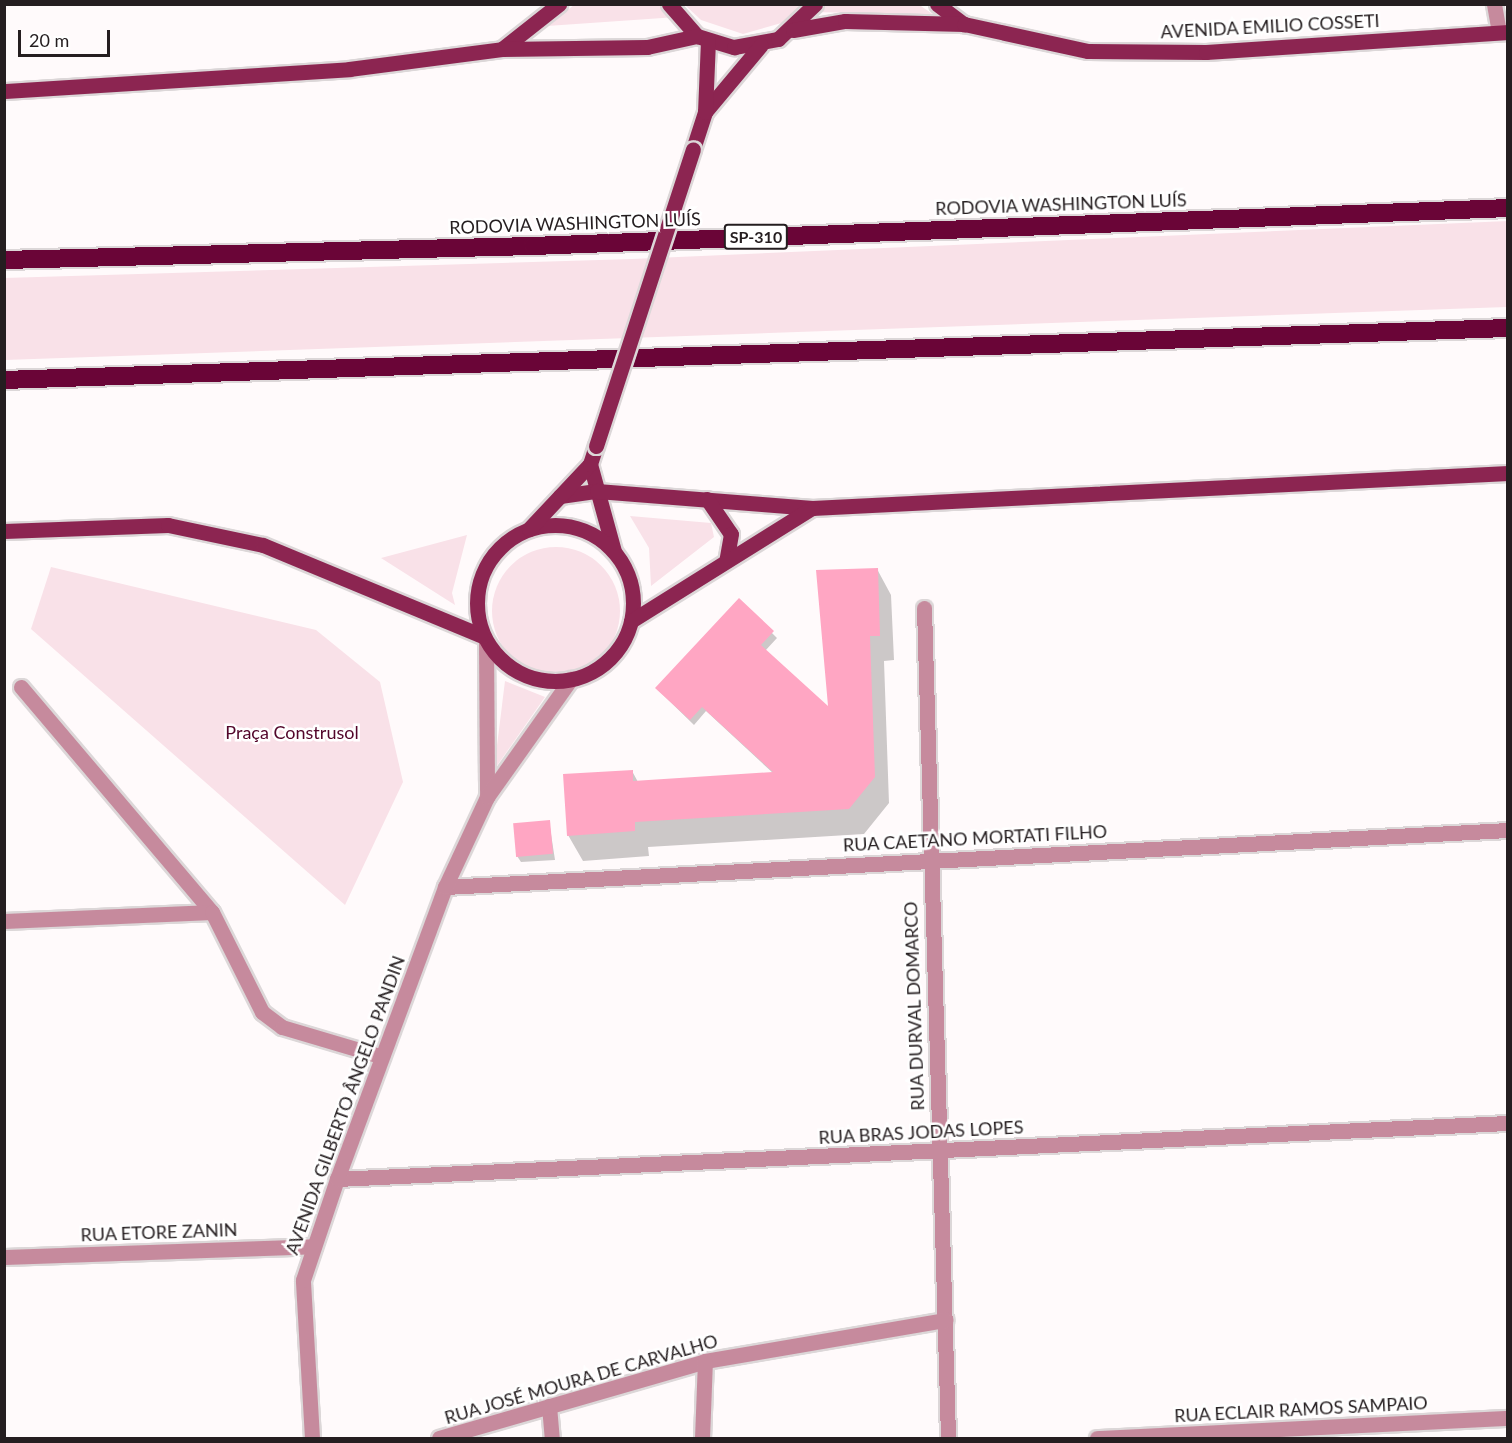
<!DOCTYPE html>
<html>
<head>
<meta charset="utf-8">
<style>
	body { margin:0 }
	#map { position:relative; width:1512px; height:1443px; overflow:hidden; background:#fffafb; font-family:Lato,sans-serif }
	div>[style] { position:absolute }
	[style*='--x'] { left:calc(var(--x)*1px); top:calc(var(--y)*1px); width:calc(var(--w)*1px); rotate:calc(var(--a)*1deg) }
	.green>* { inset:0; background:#f9e1e8 }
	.round { border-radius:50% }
	.shadow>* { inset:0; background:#0003 }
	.building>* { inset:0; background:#ffa6c3; transform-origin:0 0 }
	.roads { filter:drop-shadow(2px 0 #dcd7d8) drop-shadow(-2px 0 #dcd7d8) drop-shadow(0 2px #dcd7d8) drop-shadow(0 -2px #dcd7d8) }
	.minor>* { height:15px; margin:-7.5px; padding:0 7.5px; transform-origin:7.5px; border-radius:7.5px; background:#c68a9d }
	.major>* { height:15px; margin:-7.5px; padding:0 7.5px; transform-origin:7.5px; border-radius:7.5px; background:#8c2551 }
	.major>.ring { margin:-7.5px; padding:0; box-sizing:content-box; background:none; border:15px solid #8c2551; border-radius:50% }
	.highway>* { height:18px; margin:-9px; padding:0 9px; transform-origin:9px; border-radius:9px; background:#6a0537 }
	.bridges { filter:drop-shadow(2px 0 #dcd7d8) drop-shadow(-2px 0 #dcd7d8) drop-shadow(0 2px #dcd7d8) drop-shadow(0 -2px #dcd7d8) }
	.major-bridge>* { height:15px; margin:-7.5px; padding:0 7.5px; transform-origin:7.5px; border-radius:7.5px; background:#8c2551 }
	span { translate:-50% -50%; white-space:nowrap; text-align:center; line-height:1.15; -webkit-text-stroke:5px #fff; paint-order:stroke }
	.shield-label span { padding:2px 4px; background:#fff; border:2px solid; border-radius:4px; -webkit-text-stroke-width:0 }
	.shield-label { font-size:16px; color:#251e20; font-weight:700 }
	.street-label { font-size:18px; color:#251e20 }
	.park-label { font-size:18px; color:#52052a }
	.frame { position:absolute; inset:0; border:6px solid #251e20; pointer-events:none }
	.scale { position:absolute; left:18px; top:30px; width:92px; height:27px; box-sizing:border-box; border:3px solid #251e20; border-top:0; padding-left:8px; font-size:18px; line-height:21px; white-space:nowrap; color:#251e20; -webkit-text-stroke:4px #fff; paint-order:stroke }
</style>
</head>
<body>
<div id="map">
	<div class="green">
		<div style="clip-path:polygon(918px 4px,934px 15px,814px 12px,819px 5px)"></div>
		<div style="clip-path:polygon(574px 5px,672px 5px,677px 17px,547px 26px)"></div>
		<div style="clip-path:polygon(685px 5px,803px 5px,785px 22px,743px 34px,701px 20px)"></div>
		<div style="clip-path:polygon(1508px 221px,1507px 307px,5px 360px,4px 278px,632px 259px)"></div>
		<div style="clip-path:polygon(630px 516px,711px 523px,714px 537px,651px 586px,649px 548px)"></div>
		<div style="clip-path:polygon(467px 535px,452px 593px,455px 605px,381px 558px)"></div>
		<div class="round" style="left:492px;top:547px;width:128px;height:128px"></div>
		<div style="clip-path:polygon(51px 567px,316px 630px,380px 682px,403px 782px,345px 905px,31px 629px)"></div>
		<div style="clip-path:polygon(505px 681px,545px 697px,494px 770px)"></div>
	</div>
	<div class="shadow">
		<div style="clip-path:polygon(877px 569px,891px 595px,894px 660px,884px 661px,889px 803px,864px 834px,648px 847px,649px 856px,583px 861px,568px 835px,632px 771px,638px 782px,774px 774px,706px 711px,694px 725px,657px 689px,739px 600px,777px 638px,765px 651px,829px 709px)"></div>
		<div style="clip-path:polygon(549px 821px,555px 860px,521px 862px,517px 856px)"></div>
	</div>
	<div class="building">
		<div style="clip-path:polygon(878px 568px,880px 636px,870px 636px,875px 777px,849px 809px,635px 822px,635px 831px,567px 836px,563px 774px,633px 770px,633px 781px,773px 772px,702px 707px,690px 720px,655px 688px,739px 598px,774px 631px,761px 645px,828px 706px,816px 570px)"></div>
		<div style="left:550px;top:820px;width:34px;height:37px;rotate:85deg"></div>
	</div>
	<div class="roads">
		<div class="minor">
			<div style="--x:1494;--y:4;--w:28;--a:80"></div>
			<div style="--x:924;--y:608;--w:830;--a:88.34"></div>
			<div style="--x:486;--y:641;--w:156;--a:89.6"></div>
			<div style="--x:21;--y:687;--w:295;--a:49.7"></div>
			<div style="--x:445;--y:887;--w:1065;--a:-3.07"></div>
			<div style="--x:4;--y:921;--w:208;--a:-2.5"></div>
			<div style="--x:212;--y:912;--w:112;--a:63.4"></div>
			<div style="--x:262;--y:1012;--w:25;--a:37"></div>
			<div style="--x:282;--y:1027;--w:102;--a:16.5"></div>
			<div style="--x:337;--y:1179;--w:1172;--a:-2.74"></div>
			<div style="--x:4;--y:1257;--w:310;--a:-2"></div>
			<div style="--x:549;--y:1406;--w:32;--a:85"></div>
			<div style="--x:312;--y:1438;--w:158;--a:-93.3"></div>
			<div style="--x:303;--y:1280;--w:107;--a:-71.4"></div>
			<div style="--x:337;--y:1179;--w:311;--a:-69.7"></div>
			<div style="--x:445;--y:887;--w:99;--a:-65"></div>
			<div style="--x:487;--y:797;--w:145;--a:-54.6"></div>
			<div style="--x:439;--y:1438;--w:277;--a:-16.1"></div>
			<div style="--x:705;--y:1361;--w:244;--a:-9.7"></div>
			<div style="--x:702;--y:1438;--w:77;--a:-87.8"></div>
			<div style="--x:1097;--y:1438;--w:411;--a:-2.8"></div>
		</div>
		<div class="major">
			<div style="--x:669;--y:4;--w:43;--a:48.8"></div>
			<div style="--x:697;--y:36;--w:39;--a:17"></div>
			<div style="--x:734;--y:47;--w:45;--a:-10.3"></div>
			<div style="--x:778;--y:39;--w:51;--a:-43.4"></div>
			<div style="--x:937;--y:4;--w:34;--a:37"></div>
			<div style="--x:793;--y:30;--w:53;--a:-9.8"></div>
			<div style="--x:845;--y:21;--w:119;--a:1.4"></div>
			<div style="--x:964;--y:24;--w:127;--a:12.3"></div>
			<div style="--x:1088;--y:51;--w:118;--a:0.5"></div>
			<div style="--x:1206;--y:52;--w:303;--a:-3.8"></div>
			<div style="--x:502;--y:49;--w:73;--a:-38.3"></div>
			<div style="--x:4;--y:91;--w:346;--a:-3.6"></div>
			<div style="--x:349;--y:69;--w:154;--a:-7.4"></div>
			<div style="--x:502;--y:49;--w:145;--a:-0.8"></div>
			<div style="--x:647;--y:47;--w:51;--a:-12.4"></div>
			<div style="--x:705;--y:112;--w:87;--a:-50.1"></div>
			<div style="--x:693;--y:149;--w:39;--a:-72"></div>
			<div style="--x:705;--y:112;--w:72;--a:-87.6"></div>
			<div style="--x:590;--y:464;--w:90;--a:74.6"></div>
			<div style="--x:560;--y:496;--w:37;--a:-8"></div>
			<div style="--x:597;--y:491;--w:216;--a:4.5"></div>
			<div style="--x:812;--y:508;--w:697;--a:-2.88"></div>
			<div style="--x:707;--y:499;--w:42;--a:55.6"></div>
			<div style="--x:731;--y:534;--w:27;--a:100"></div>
			<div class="ring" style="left:477px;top:525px;width:141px;height:141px"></div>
			<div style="--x:529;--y:529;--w:89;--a:-46.8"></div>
			<div style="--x:590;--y:464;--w:19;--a:-72"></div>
			<div style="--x:4;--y:531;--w:164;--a:-2.1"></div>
			<div style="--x:168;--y:525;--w:97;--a:11.9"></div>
			<div style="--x:263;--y:545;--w:238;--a:22.5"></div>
			<div style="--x:631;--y:621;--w:213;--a:-32"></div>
		</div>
		<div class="highway">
			<div style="--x:4;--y:260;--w:529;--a:-1.52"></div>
			<div style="--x:533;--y:246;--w:976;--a:-2.23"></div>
			<div style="--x:4;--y:380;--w:1505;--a:-1.98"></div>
		</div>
	</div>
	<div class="bridges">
		<div class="major-bridge">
			<div style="--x:596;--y:446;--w:312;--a:-71.9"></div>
		</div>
	</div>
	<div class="shield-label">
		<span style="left:756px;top:237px">SP-310</span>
	</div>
	<div class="street-label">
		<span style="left:1270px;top:26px;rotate:-3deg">AVENIDA EMILIO COSSETI</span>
		<span style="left:1061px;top:204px;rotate:-2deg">RODOVIA WASHINGTON LUÍS</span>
		<span style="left:575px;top:223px;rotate:-2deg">RODOVIA WASHINGTON LUÍS</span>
		<span style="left:975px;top:838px;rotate:-3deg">RUA CAETANO MORTATI FILHO</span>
		<span style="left:914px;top:1006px;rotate:-92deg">RUA DURVAL DOMARCO</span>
		<span style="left:345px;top:1105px;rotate:-70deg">AVENIDA GILBERTO ÂNGELO PANDIN</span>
		<span style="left:921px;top:1132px;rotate:-3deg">RUA BRAS JODAS LOPES</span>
		<span style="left:159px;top:1232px;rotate:-2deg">RUA ETORE ZANIN</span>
		<span style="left:581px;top:1379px;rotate:-16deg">RUA JOSÉ MOURA DE CARVALHO</span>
		<span style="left:1301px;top:1409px;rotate:-3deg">RUA ECLAIR RAMOS SAMPAIO</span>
	</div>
	<div class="park-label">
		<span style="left:292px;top:732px">Praça Construsol</span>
	</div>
	<div class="frame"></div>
	<div class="scale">20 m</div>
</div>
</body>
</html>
